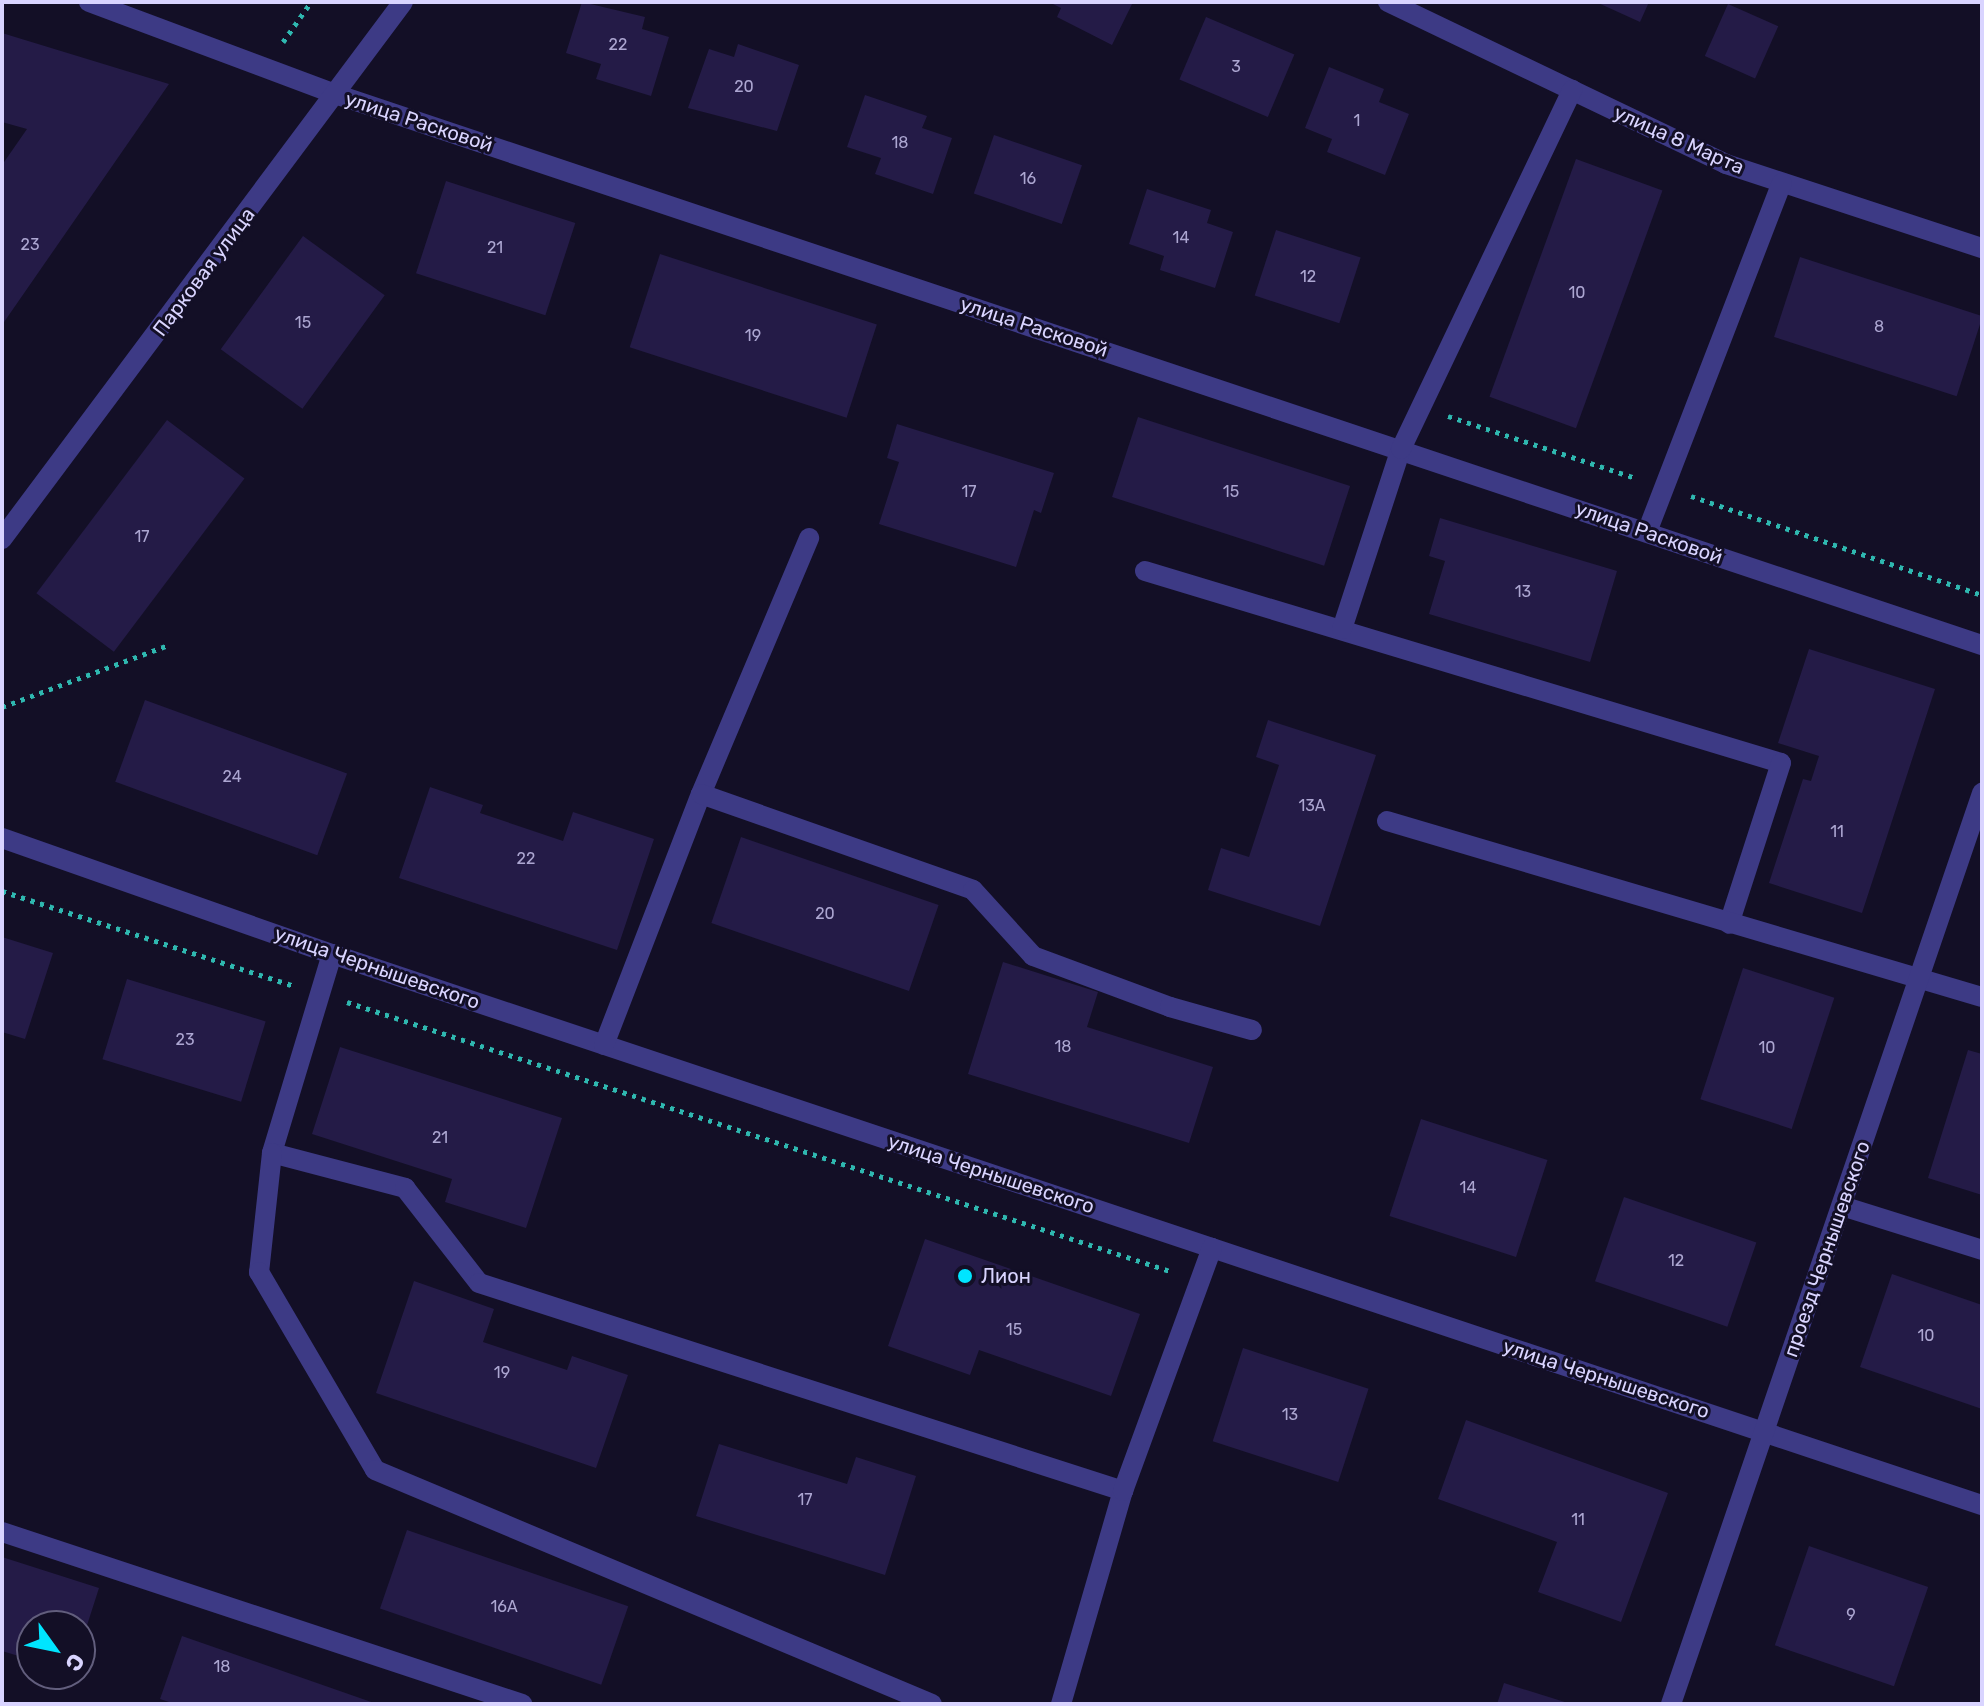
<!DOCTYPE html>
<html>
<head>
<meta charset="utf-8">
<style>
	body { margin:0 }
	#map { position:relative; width:1984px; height:1706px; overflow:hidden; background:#130f26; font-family:Rubik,sans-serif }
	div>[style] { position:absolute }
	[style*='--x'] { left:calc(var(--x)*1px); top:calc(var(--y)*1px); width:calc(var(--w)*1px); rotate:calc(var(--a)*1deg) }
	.building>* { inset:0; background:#241b47; transform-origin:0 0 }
	.path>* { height:5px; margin-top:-2.5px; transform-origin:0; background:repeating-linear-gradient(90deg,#2fb8b0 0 4px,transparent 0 10px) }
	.minor>* { height:20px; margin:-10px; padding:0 10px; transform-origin:10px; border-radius:10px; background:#3d3a85 }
	.dots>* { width:22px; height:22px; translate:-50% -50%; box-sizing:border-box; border:4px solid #130f26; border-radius:50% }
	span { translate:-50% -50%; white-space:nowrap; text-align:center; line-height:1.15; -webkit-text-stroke:6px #130f26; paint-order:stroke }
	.number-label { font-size:16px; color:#aca6d1 }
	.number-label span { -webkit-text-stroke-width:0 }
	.street-label { font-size:20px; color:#d9d4ff }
	.poi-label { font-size:20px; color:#d9d4ff }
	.left { translate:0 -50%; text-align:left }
	.frame { position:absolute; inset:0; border:4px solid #d9d4ff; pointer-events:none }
	.north { position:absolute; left:16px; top:1610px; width:80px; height:80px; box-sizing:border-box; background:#130f26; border:2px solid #625e7d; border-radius:50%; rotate:123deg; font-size:22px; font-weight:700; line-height:32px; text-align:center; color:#d9d4ff }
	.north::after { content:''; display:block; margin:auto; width:28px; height:36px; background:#00e5ff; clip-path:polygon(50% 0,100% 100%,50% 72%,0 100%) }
</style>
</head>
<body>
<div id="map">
	<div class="building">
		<div style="clip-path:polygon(582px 2px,645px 17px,642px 29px,669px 37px,651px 96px,596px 79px,601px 64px,566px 53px)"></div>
		<div style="clip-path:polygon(1049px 2px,1133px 2px,1112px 45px,1057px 17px,1061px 8px)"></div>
		<div style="clip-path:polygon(1596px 2px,1649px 2px,1640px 22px)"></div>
		<div style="left:1728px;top:4px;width:55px;height:57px;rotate:24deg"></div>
		<div style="left:1206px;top:17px;width:96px;height:68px;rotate:23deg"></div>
		<div style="clip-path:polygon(2px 33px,169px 84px,2px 325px,2px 165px,27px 129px,2px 122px)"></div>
		<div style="clip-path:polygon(738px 44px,799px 65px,777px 131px,688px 108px,709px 49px,734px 57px)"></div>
		<div style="clip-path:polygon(1329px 67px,1384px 89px,1379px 102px,1409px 114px,1385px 175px,1327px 152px,1332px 139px,1305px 128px)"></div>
		<div style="clip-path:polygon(865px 95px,927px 116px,922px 128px,952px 138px,933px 194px,875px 174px,881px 158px,847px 147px)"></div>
		<div style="left:994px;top:135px;width:93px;height:62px;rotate:19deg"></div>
		<div style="left:1576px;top:159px;width:92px;height:253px;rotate:20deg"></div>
		<div style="left:446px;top:181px;width:136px;height:97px;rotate:18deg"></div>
		<div style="clip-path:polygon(1147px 189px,1211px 210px,1207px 223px,1233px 232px,1215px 288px,1160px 270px,1164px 256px,1129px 244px)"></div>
		<div style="left:1276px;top:230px;width:89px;height:69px;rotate:18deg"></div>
		<div style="left:303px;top:236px;width:101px;height:140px;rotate:36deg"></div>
		<div style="left:660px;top:254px;width:228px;height:98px;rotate:18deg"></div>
		<div style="left:1800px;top:257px;width:192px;height:84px;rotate:18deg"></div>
		<div style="left:1138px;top:417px;width:223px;height:84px;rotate:18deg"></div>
		<div style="left:167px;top:420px;width:97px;height:217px;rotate:37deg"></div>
		<div style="clip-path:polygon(897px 424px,1054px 473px,1041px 513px,1034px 510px,1016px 567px,879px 524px,899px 462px,887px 458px)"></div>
		<div style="clip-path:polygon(1440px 518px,1617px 571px,1590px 662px,1429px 614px,1445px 561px,1429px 556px)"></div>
		<div style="clip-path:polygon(1809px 649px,1935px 689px,1862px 913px,1769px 883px,1803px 779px,1811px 781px,1819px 756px,1778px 743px)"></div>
		<div style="left:145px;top:700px;width:215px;height:87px;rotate:20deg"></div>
		<div style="clip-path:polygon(1268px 720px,1376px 755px,1320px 926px,1208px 890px,1221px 848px,1249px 857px,1279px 765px,1256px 757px)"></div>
		<div style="clip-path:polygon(430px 787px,483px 805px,480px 813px,563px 841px,573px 812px,654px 839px,617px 950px,399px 878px)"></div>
		<div style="left:741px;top:837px;width:209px;height:91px;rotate:19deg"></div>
		<div style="clip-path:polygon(2px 937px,53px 953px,25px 1039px,2px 1032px)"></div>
		<div style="clip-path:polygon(1003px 962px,1098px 992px,1087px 1027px,1213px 1067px,1189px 1143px,968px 1074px)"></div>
		<div style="left:1743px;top:968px;width:96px;height:138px;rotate:18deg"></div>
		<div style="left:127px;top:979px;width:145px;height:84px;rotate:17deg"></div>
		<div style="clip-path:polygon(340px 1047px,562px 1118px,526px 1228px,445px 1202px,452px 1179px,312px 1134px)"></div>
		<div style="clip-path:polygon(1968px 1050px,1982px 1054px,1982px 1195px,1928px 1178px)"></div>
		<div style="left:1421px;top:1119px;width:133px;height:102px;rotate:18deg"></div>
		<div style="left:1624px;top:1197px;width:140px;height:89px;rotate:19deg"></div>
		<div style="clip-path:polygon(925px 1239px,1140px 1314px,1111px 1396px,979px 1350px,970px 1375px,888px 1346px)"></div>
		<div style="clip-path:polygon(1892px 1274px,1982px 1305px,1982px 1409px,1860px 1367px)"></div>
		<div style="clip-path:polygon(414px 1281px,494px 1309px,483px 1342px,567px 1370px,572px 1356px,628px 1375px,596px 1468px,376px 1393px)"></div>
		<div style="left:1243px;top:1348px;width:132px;height:98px;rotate:18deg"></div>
		<div style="clip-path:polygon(1466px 1420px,1668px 1493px,1621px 1622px,1538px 1592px,1557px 1542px,1438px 1499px)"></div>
		<div style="clip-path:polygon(719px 1444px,847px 1484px,856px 1457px,916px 1476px,885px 1575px,696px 1516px)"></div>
		<div style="left:407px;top:1530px;width:234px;height:83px;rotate:19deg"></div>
		<div style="left:1809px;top:1546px;width:126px;height:105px;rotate:19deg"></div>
		<div style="clip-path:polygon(2px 1557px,99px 1588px,81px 1644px,80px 1626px,32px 1626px,32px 1660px,2px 1651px)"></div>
		<div style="clip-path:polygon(182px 1636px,377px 1704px,175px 1704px,160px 1699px)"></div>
		<div style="clip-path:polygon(1504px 1683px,1568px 1703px,1567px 1704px,1497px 1704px)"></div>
	</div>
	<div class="path">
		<div style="--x:283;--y:42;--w:49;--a:-55"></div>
		<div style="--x:1448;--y:416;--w:198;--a:18.3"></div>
		<div style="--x:1691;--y:496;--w:307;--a:18.8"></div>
		<div style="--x:2;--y:707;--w:178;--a:-20.4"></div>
		<div style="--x:2;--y:891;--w:305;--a:18"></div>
		<div style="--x:347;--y:1002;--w:866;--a:18.1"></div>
	</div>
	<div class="minor">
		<div style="--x:89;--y:2;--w:266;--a:20.5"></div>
		<div style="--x:338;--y:95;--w:1734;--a:18.5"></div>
		<div style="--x:1388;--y:2;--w:375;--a:25.6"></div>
		<div style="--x:1726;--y:164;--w:269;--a:18.2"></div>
		<div style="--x:1647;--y:532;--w:374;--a:-68.9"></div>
		<div style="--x:2;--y:539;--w:670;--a:-53.25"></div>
		<div style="--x:1145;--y:571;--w:664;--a:16.8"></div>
		<div style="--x:1781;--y:763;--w:169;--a:107.9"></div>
		<div style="--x:1342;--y:629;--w:189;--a:-71.9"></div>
		<div style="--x:1401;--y:449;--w:398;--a:-64.5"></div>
		<div style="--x:701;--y:794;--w:278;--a:-67.1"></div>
		<div style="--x:1387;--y:821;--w:620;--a:16.48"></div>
		<div style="--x:2;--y:838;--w:350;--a:19.4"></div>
		<div style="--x:332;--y:954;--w:1740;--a:18.47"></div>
		<div style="--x:332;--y:954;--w:208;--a:106.8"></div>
		<div style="--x:272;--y:1153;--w:138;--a:14.7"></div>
		<div style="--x:405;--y:1188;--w:120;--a:52.1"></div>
		<div style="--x:479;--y:1283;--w:677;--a:17.9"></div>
		<div style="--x:604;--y:1045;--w:269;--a:-68.9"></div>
		<div style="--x:701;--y:794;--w:288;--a:19.4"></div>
		<div style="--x:973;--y:890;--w:89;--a:47.7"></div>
		<div style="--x:1033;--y:956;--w:146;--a:20.4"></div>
		<div style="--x:1170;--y:1007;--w:85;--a:15.7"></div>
		<div style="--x:272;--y:1153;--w:120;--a:96.2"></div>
		<div style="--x:259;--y:1272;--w:229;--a:59.6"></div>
		<div style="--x:375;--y:1470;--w:604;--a:22.79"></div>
		<div style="--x:1842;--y:1206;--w:147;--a:17.4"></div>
		<div style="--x:2;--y:1532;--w:548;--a:18.3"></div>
		<div style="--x:1061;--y:1704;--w:222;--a:-73.8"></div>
		<div style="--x:1123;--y:1491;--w:259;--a:-69.9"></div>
		<div style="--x:1671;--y:1704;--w:963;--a:-71.15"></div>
	</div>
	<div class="dots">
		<div style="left:965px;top:1276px;background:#00e5ff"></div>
	</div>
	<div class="number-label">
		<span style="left:618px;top:45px">22</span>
		<span style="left:1236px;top:67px">3</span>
		<span style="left:744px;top:87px">20</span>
		<span style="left:1357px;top:121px">1</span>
		<span style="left:900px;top:143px">18</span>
		<span style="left:1028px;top:179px">16</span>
		<span style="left:1181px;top:238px">14</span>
		<span style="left:30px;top:245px">23</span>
		<span style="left:495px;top:248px">21</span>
		<span style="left:1308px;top:277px">12</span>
		<span style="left:1577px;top:293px">10</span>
		<span style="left:303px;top:323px">15</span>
		<span style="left:1879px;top:327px">8</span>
		<span style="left:753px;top:336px">19</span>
		<span style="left:969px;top:492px">17</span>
		<span style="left:1231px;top:492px">15</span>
		<span style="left:142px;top:537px">17</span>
		<span style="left:1523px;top:592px">13</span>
		<span style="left:232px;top:777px">24</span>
		<span style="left:1312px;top:806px">13А</span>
		<span style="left:1837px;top:832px">11</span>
		<span style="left:526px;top:859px">22</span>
		<span style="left:825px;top:914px">20</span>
		<span style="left:185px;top:1040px">23</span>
		<span style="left:1063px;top:1047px">18</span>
		<span style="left:1767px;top:1048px">10</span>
		<span style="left:440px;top:1138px">21</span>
		<span style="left:1468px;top:1188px">14</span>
		<span style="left:1676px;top:1261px">12</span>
		<span style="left:1014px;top:1330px">15</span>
		<span style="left:1926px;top:1336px">10</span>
		<span style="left:502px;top:1373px">19</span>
		<span style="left:1290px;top:1415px">13</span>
		<span style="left:805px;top:1500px">17</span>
		<span style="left:1578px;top:1520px">11</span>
		<span style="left:504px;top:1607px">16А</span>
		<span style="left:1851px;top:1615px">9</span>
		<span style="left:222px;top:1667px">18</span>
	</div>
	<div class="street-label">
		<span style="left:419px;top:122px;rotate:18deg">улица Расковой</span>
		<span style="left:1679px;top:140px;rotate:24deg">улица 8 Марта</span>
		<span style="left:204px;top:272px;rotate:-53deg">Парковая улица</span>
		<span style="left:1034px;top:327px;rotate:18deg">улица Расковой</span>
		<span style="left:1649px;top:533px;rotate:19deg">улица Расковой</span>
		<span style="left:377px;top:968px;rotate:19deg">улица Чернышевского</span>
		<span style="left:991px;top:1174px;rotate:18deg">улица Чернышевского</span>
		<span style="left:1827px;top:1249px;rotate:-71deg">проезд Чернышевского</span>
		<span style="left:1606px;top:1379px;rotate:18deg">улица Чернышевского</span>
	</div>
	<div class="poi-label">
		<span class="left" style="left:981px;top:1276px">Лион</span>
	</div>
	<div class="frame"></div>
	<div class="north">С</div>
</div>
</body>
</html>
